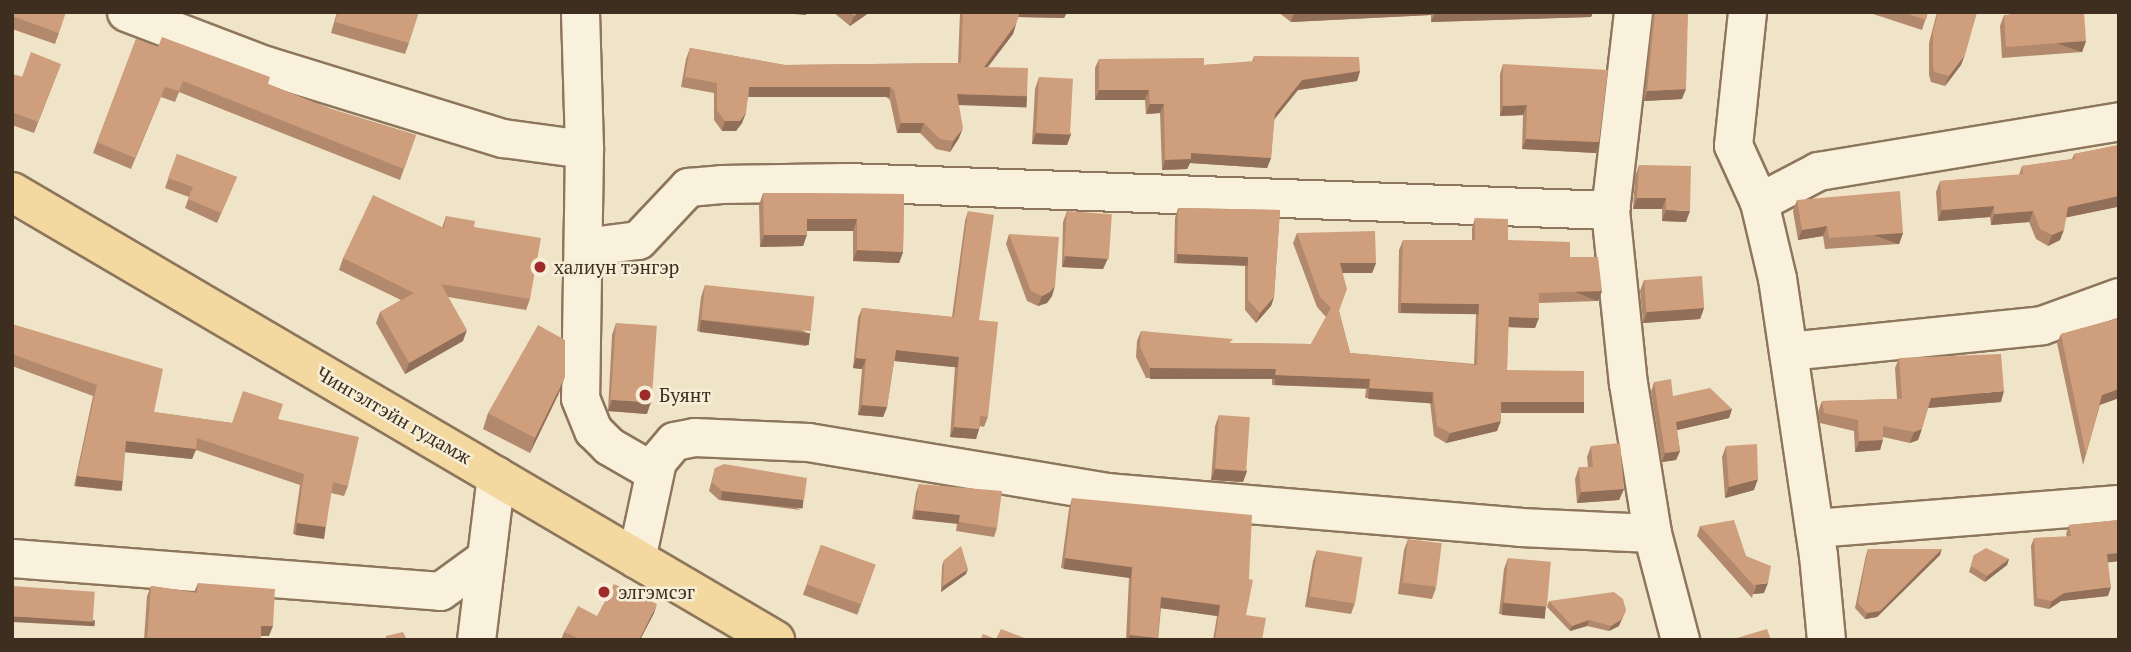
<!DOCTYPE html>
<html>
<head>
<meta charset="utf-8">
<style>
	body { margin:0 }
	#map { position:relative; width:2131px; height:652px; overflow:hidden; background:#f0e4c8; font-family:"PT Serif",serif }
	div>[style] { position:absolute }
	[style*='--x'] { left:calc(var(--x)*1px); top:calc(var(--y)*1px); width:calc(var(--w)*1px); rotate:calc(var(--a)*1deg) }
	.roads { filter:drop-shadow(2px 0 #8d765c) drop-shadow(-2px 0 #8d765c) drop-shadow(0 2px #8d765c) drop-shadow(0 -2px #8d765c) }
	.minor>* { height:37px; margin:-18.5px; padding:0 18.5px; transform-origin:18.5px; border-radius:18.5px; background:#faf1dc }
	.major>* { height:38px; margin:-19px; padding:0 19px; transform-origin:19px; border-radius:19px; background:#f3d9a0 }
	.wall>* { inset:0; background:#b2896c; transform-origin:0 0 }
	.shaded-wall>* { inset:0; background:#916f58; transform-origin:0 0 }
	.building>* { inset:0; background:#cf9f7d; transform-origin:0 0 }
	.dots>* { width:19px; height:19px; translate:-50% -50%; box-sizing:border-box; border:4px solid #f7eed8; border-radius:50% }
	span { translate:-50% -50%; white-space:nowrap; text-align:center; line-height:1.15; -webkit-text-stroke:5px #f7eed8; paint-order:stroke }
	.poi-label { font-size:19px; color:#3d2e20 }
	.left { translate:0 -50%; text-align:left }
	.street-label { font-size:19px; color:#3d2e20 }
	.frame { position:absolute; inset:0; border:14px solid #3d2e20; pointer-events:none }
</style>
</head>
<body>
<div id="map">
	<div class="roads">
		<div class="minor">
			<div style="--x:126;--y:12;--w:149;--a:20.9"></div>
			<div style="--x:265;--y:65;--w:249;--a:17.1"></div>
			<div style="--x:503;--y:138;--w:82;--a:7.7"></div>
			<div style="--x:580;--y:12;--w:137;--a:88.3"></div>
			<div style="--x:584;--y:149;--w:249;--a:90.9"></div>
			<div style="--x:580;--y:398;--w:35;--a:68"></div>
			<div style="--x:593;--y:430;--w:23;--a:45"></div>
			<div style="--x:609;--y:446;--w:52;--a:30"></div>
			<div style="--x:1633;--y:12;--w:199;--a:96.6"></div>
			<div style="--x:1610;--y:210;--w:174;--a:84.1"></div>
			<div style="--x:1628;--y:383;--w:152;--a:80.9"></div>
			<div style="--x:1652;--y:533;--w:111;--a:75.3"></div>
			<div style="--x:1747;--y:12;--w:134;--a:96"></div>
			<div style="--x:1733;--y:145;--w:63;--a:65.5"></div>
			<div style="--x:1759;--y:202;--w:78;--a:76.7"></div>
			<div style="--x:1777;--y:278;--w:280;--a:81.6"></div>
			<div style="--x:1818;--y:555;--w:85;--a:84.6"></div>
			<div style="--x:1759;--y:202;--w:67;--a:-27.7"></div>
			<div style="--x:1818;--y:171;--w:305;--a:-9.4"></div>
			<div style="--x:583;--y:247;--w:55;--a:-7.3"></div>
			<div style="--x:638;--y:240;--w:73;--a:-46.7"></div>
			<div style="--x:688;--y:187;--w:33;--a:-5"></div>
			<div style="--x:721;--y:184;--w:125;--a:-0.9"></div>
			<div style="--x:846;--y:182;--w:765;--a:2.1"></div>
			<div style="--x:1788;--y:351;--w:255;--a:-5.8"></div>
			<div style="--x:2042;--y:325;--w:82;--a:-20"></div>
			<div style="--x:1814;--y:528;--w:306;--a:-4.5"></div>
			<div style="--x:12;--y:558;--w:429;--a:4.4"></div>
			<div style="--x:440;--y:591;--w:54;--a:-36"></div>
			<div style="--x:636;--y:559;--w:100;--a:-77.9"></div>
			<div style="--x:657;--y:461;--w:26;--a:-50"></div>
			<div style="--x:674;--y:441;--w:20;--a:-11"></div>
			<div style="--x:694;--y:437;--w:114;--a:2.5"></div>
			<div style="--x:808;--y:442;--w:302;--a:9.5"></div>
			<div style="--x:1106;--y:492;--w:415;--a:4.8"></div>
			<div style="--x:1520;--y:527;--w:132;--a:2.6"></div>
			<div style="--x:476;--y:640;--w:166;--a:-83.1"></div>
		</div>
		<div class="major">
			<div style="--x:12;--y:192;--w:885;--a:30.42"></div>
		</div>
	</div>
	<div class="wall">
		<div style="clip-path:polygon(12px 12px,59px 33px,55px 44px,12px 29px)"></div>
		<div style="clip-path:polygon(337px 12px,409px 43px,405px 54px,331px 33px)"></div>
		<div style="clip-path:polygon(833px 12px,870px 12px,850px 26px)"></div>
		<div style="clip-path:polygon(960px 12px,1067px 12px,1064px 18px,1018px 17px,1013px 34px,988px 67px,1027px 96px,1024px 106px,959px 104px,959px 138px,950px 152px,936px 149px,920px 133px,897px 133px,890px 100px,886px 97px,748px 97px,742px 123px,736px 131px,722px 131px,714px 120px,714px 93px,681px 87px,686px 59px,690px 48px,785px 65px,958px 63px)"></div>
		<div style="clip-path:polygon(1278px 12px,1593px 12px,1591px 17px,1431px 22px,1431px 15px,1291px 22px)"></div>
		<div style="clip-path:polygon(1653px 12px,1688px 12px,1682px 99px,1644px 101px)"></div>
		<div style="clip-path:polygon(1867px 12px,1928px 12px,1922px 30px)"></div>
		<div style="clip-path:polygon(1937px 12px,1977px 12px,1961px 65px,1945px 86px,1931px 82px,1929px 75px,1929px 43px)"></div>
		<div style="clip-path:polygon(2004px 15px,2086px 41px,2082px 52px,2002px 58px,2000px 26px)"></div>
		<div style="clip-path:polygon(136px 39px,268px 84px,331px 109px,416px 135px,400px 180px,179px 92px,175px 102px,161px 97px,131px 169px,93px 153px)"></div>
		<div style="clip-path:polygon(1254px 56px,1360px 71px,1357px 81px,1298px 90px,1274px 120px,1271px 158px,1267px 168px,1190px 163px,1187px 169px,1162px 170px,1160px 113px,1146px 114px,1145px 100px,1095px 100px,1095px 68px,1099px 59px,1204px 65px,1252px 62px)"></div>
		<div style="clip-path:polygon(61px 64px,34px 133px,12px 125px,12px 74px,22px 77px)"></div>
		<div style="clip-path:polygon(1503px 64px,1599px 142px,1596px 153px,1522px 149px,1523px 115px,1500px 116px,1500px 74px)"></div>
		<div style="clip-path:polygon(1039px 77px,1071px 134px,1067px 145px,1032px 144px,1035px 89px)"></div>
		<div style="clip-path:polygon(2119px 145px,2119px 216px,2117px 207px,2066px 217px,2060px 240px,2048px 246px,2036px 239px,2029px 222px,1991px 225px,1990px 217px,1938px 221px,1936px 192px,1940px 181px,2019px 175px,2022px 166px,2072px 159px,2074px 154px)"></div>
		<div style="clip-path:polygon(177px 154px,237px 177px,217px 223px,185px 208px,189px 197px,165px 188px)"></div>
		<div style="clip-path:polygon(1639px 165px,1686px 222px,1662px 221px,1662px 209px,1633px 209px,1635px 177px)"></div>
		<div style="clip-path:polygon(763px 193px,904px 194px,903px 252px,899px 263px,853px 261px,853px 231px,807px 231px,803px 246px,760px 247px,759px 205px)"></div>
		<div style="clip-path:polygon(1797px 200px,1903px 233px,1899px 244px,1825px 249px,1823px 236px,1798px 240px,1793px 211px)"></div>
		<div style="clip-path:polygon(1178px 208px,1280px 210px,1274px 297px,1271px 306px,1256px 323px,1245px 310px,1245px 266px,1174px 263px,1175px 218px)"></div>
		<div style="clip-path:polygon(968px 211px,988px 417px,984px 427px,980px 426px,976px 439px,950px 437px,955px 367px,894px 361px,887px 407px,883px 417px,858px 415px,862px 369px,853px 368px,858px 318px,862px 308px,952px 317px,965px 221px)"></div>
		<div style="clip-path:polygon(1067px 211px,1108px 258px,1103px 269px,1062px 267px,1063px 222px)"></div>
		<div style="clip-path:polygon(446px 216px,474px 227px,530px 299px,526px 310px,448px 297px,463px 341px,405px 374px,376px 323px,380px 312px,401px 300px,339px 270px,343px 258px,442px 228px)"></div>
		<div style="clip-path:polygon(1475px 218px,1508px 240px,1570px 257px,1602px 291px,1598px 301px,1539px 303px,1535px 328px,1508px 327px,1507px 370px,1580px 412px,1501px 412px,1497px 431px,1446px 443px,1434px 436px,1430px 402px,1365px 398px,1366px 389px,1272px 385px,1272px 379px,1146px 378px,1136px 357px,1137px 341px,1141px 331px,1232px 343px,1311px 344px,1326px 317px,1317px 307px,1293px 243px,1297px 233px,1376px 263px,1372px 273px,1343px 273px,1339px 311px,1350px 353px,1474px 364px,1476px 314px,1398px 313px,1399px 250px,1403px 240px,1472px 240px,1472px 228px)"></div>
		<div style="clip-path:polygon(1009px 234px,1052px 296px,1047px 303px,1038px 306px,1027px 301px,1006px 244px)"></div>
		<div style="clip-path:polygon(1644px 280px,1704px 308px,1700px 319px,1643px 323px,1640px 291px)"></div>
		<div style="clip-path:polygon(705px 285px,810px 334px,806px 346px,697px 331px,701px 297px)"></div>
		<div style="clip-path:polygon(2119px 318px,2119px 398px,2100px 405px,2083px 465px,2057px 343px,2061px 334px)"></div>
		<div style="clip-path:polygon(616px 323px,647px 414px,608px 411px,612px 335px)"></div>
		<div style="clip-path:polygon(12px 324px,154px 412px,232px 423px,278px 419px,348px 486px,344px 496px,331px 493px,323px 538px,293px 534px,300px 485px,196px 450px,192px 459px,125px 452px,119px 491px,74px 486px,93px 396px,12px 366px)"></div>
		<div style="clip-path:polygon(1899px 358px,2001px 402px,1928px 408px,1918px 440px,1910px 443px,1883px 437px,1880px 450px,1855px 452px,1854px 431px,1820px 423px,1818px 412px,1822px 401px,1897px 399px,1895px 368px)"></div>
		<div style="clip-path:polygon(1654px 382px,1673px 396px,1732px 409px,1729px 418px,1677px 430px,1680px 451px,1676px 460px,1662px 462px,1651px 392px)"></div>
		<div style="clip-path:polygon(559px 393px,530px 453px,483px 429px,488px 413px)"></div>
		<div style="clip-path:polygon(1219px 415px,1247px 471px,1243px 482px,1211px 480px,1215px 426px)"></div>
		<div style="clip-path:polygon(1591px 446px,1624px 489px,1619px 500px,1577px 503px,1575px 479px,1579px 467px,1588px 467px,1587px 457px)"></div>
		<div style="clip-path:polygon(1726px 446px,1754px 490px,1725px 498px,1722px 457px)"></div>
		<div style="clip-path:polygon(715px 468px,801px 510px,719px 500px,709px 491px)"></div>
		<div style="clip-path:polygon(919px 484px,997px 528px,994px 537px,956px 531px,957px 524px,912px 519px,916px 493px)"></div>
		<div style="clip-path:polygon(1072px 498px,1246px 615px,1262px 640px,1213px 640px,1217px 616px,1161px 608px,1158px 640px,1126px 640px,1129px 577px,1061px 568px,1069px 509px)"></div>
		<div style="clip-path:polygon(2119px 520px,2119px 561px,2108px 562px,2108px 596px,2061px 601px,2049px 609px,2034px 606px,2031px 546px,2034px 538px,2067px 537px,2066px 534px,2069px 525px)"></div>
		<div style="clip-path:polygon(1700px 526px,1746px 556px,1764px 593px,1753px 594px,1752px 598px,1697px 536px)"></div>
		<div style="clip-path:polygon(1408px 539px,1436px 588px,1432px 599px,1398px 594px,1404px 550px)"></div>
		<div style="left:821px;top:545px;width:58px;height:53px;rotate:20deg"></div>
		<div style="clip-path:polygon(1868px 549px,1940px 555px,1877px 617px,1865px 619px,1855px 608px,1866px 555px)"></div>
		<div style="clip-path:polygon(1317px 550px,1355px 603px,1351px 614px,1305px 607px,1313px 561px)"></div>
		<div style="clip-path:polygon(1974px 555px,2009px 559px,2007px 565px,1985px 582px,1969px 572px)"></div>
		<div style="clip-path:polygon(1508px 558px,1546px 607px,1542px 618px,1499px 614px,1504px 569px)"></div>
		<div style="clip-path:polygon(944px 560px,966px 574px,941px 592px,942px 566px)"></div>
		<div style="clip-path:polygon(198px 583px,269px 636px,261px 636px,261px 640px,144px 640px,147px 596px,151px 586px,194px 592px)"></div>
		<div style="clip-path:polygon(1549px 601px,1619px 626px,1609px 631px,1587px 626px,1570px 631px,1547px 607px)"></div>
		<div style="clip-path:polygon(654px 613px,640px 640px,561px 640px,564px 632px,597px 616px)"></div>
	</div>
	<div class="shaded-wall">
		<div style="clip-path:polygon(770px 12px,807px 12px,806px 15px)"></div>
		<div style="clip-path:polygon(860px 12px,870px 12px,850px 26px,854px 16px)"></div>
		<div style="clip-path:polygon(1019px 12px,1067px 12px,1064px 18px,1018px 17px)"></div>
		<div style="clip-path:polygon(1137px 12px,1172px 12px,1137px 14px)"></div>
		<div style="clip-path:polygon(1432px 12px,1431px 15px,1291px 22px,1294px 13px)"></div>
		<div style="clip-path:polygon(1435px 12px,1593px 12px,1591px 17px,1431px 22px)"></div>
		<div style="clip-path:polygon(1016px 24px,1013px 34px,980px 77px,984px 67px)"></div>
		<div style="left:2086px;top:41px;width:12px;height:80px;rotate:110deg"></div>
		<div style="clip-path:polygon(1965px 55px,1961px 65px,1945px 86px,1949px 76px)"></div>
		<div style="clip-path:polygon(1360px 71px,1357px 81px,1298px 90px,1271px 123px,1275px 114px,1302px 80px)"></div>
		<div style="left:749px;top:87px;width:141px;height:10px"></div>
		<div style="clip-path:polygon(1686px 89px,1682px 99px,1644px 101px,1647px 91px)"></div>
		<div style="clip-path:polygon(1099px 90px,1149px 90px,1145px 100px,1095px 100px)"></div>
		<div style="left:957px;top:94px;width:70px;height:11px;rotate:2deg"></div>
		<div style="clip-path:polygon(1150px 104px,1164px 104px,1160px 113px,1146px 114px)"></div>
		<div style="clip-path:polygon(1527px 105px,1523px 115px,1500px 116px,1503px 106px)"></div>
		<div style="clip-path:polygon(746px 113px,742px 123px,736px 131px,722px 131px,725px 121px)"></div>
		<div style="clip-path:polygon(901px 123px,924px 123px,920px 133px,897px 133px)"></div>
		<div style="clip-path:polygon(963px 128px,959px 138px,950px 152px,953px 141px)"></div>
		<div style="clip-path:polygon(1036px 133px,1071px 134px,1067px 145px,1032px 144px)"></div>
		<div style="clip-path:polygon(1526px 139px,1599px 142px,1596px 153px,1522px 149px)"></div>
		<div style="clip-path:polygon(1191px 153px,1271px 158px,1267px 168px,1190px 163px,1187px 169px,1162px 170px,1165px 160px)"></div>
		<div style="clip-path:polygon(2119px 196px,2119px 202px,2117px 207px,2064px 218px,2068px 207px)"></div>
		<div style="clip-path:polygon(1637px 198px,1666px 198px,1662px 209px,1633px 209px)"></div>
		<div style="clip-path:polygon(1994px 206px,1990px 217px,1938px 221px,1942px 210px)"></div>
		<div style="clip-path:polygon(1666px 210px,1690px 211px,1686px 222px,1662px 221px)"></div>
		<div style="clip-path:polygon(2033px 211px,2029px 222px,1991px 225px,1994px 214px)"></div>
		<div style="clip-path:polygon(807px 219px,857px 219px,853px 231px,803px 231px)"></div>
		<div style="clip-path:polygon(1827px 226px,1823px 236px,1798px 240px,1802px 230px)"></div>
		<div style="clip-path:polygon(2064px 230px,2060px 240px,2048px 246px,2052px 235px)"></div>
		<div style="left:1903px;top:233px;width:12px;height:74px;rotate:110deg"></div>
		<div style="clip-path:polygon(764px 235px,807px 235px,803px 246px,760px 247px)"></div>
		<div style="clip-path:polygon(857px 250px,903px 252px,899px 263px,853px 261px)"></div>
		<div style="left:1177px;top:254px;width:71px;height:9px;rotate:2deg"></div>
		<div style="clip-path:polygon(1066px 256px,1108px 258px,1103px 269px,1062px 267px)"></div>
		<div style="clip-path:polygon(1340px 263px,1376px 263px,1372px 273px,1337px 273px)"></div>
		<div style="clip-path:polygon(1055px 286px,1052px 296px,1047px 303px,1038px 306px,1042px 296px)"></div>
		<div style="left:1602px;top:291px;width:11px;height:63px;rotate:112deg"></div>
		<div style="clip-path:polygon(1274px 297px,1271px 306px,1256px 323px,1260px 313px)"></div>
		<div style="left:1401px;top:303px;width:78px;height:10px;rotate:1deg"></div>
		<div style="clip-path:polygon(1704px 308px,1700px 319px,1643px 323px,1647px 312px)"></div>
		<div style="clip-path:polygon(1509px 317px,1539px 318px,1535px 328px,1505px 327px)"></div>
		<div style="left:701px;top:320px;width:110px;height:12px;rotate:7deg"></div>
		<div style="clip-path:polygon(467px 330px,463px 341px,405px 374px,409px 363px)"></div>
		<div style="left:896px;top:350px;width:63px;height:11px;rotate:6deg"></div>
		<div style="clip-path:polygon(856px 358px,866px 359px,862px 369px,853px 368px)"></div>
		<div style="left:1150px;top:368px;width:126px;height:11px"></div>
		<div style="left:1275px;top:375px;width:95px;height:10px;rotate:2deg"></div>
		<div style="clip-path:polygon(565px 377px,559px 393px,530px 453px,535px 438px)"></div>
		<div style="left:1369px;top:388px;width:64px;height:11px;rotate:4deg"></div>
		<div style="clip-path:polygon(2119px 389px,2119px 398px,2099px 405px,2102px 395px)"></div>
		<div style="clip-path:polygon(2004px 391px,2001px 402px,1927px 408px,1931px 398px)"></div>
		<div style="clip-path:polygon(612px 400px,651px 402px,647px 414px,608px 411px)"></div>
		<div style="left:1501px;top:402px;width:83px;height:11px"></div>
		<div style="clip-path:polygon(862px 405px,887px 407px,883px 417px,858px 415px)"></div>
		<div style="clip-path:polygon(1732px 409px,1729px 418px,1673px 431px,1676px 422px)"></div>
		<div style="clip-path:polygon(1501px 421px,1497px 431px,1446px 443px,1450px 433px)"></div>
		<div style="clip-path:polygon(954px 427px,979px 429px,976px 439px,950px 437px)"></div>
		<div style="clip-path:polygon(1922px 429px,1918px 440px,1910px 443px,1914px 432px)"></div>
		<div style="clip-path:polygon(1883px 440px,1880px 450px,1855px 452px,1859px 441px)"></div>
		<div style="clip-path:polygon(126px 441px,196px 449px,192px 459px,123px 452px)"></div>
		<div style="clip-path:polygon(1680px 451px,1676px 460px,1662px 462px,1665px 453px)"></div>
		<div style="clip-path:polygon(1215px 469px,1247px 471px,1243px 482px,1211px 480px)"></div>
		<div style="left:77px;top:476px;width:46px;height:10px;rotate:6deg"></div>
		<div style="clip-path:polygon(1758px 479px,1754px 490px,1725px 498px,1729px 487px)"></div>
		<div style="clip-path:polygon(1624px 489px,1619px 500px,1577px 503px,1581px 492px)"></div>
		<div style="left:722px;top:491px;width:82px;height:9px;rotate:6deg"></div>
		<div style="left:915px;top:510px;width:45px;height:9px;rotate:6deg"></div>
		<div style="left:297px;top:523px;width:29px;height:12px;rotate:8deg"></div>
		<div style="clip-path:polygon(1942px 549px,1940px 555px,1877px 617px,1865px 619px,1867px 613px)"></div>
		<div style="clip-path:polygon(2119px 553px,2119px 561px,2104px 563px,2107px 554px)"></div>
		<div style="left:1065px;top:558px;width:68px;height:11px;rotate:8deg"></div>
		<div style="clip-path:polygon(2009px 559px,2007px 565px,1985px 582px,1987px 576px)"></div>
		<div style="clip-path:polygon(968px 569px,966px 574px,941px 592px,943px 586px)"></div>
		<div style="clip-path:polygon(1768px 583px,1764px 593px,1753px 594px,1756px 588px,1755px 585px)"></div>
		<div style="clip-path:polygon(2111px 587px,2108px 596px,2061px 601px,2049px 609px,2052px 601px,2064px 593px)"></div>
		<div style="left:1161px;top:597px;width:60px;height:11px;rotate:8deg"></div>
		<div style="left:1503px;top:603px;width:43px;height:12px;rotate:5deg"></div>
		<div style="clip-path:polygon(657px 604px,654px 613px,640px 640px,639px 640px)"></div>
		<div style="clip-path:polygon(1626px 610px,1619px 626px,1609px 631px,1611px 626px)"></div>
		<div style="left:12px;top:616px;width:83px;height:6px;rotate:3deg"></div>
		<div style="clip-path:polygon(1589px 620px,1587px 626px,1570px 631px,1572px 626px)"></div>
		<div style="clip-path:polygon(261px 626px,273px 626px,269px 636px,258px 636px)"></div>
		<div style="clip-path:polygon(1130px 635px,1158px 638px,1158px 640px,1128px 640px)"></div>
	</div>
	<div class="building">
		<div style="clip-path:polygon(12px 12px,66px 12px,59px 33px,12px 16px)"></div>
		<div style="clip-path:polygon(338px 12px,419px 12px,409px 43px,335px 22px)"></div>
		<div style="clip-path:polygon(849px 12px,860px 12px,854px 16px)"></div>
		<div style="clip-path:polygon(963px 12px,1020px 12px,1016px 24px,984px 67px,1028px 68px,1027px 96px,957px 94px,963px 128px,953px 141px,940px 139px,924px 123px,901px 123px,894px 90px,890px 87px,749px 87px,746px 113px,740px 121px,725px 121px,717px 110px,717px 83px,685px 77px,690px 48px,785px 65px,961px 63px)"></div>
		<div style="clip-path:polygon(1655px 12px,1688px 12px,1686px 89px,1647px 91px)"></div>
		<div style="clip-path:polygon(1902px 12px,1928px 12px,1926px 20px)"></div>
		<div style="clip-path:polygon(1938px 12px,1977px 12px,1965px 55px,1949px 76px,1934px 72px,1933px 65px,1933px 33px)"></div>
		<div style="clip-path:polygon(2037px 12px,2084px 12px,2086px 41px,2006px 47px,2004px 15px)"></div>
		<div style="clip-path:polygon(162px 37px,270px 77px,268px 84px,331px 109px,416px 135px,404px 169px,183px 81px,179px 91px,165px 87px,135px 158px,97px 142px,136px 39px,158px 47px)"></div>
		<div style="clip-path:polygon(31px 52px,61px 64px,38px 122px,12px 112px,12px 74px,22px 77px)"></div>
		<div style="clip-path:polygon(1254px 56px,1359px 57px,1360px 71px,1302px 80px,1275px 114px,1271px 158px,1191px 153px,1191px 159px,1165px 160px,1164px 104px,1150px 104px,1149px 90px,1099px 90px,1099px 59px,1204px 58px,1204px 65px,1254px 61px)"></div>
		<div style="clip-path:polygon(1503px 64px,1608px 70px,1599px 142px,1526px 139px,1527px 105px,1503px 106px)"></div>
		<div style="left:1039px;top:77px;width:34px;height:56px;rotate:3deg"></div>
		<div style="clip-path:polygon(2119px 145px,2119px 196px,2068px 207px,2064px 230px,2052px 235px,2040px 229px,2033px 211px,1994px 214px,1994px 206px,1942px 210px,1940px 181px,2023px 174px,2022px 166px,2075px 159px,2074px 154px)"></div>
		<div style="clip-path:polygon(177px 154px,237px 177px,221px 213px,188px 199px,193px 187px,168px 178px)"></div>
		<div style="clip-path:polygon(1639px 165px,1691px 166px,1690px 211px,1666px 210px,1666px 198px,1637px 198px)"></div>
		<div style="clip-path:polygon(1900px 191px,1903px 233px,1829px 238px,1827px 226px,1802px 230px,1797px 200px)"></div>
		<div style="clip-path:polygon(763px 193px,904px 194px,903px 252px,857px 250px,857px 219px,807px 219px,807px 235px,764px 235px)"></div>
		<div style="clip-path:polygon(373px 195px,444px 228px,446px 216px,475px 221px,474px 227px,541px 238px,530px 299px,441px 284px,467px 330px,409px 363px,380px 312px,414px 293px,343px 258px)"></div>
		<div style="clip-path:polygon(1178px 208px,1280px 210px,1274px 297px,1260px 313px,1248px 300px,1248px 257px,1177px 254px)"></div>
		<div style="clip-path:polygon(968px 211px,994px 215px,979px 320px,998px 322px,988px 417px,980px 416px,979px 429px,954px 427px,959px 357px,896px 350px,887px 407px,862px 405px,866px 359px,856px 358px,862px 308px,954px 317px)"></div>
		<div style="left:1067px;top:211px;width:45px;height:45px;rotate:4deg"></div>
		<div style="clip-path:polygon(1475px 218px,1508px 219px,1508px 240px,1570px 242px,1570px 257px,1598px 257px,1602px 291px,1539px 293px,1539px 318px,1509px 317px,1507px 370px,1584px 371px,1584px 402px,1501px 402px,1501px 421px,1450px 433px,1437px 426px,1433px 392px,1369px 388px,1370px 379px,1275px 375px,1276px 369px,1150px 368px,1140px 347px,1141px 331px,1233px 339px,1229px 343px,1311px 344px,1331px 308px,1320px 297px,1297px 233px,1375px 231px,1376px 263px,1340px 263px,1347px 289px,1339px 311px,1350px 353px,1477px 365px,1479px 304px,1401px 303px,1403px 240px,1475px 240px)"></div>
		<div style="clip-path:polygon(1009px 234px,1059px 237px,1055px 286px,1050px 292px,1042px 296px,1031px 291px)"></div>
		<div style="left:1702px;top:276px;width:32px;height:58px;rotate:86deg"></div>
		<div style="left:705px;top:285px;width:110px;height:35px;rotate:6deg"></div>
		<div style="clip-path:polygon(2119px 318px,2119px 389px,2102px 395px,2086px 455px,2061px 334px)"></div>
		<div style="left:616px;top:323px;width:41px;height:77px;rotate:4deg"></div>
		<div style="clip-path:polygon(12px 324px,163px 369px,154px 412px,232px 423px,243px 391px,283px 404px,278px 419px,359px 437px,348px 486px,333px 482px,326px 527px,297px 523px,304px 474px,197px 438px,196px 449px,126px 441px,123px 481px,77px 476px,97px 385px,12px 354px)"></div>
		<div style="clip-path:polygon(538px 325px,565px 340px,565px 377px,535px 438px,488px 413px)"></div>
		<div style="clip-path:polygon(2001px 354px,2004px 391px,1931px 398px,1922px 429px,1914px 432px,1883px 426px,1883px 440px,1859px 441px,1858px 420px,1824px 413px,1822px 401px,1902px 399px,1899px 358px)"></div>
		<div style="clip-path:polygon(1671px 379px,1673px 396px,1710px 388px,1732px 409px,1676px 422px,1680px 451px,1665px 453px,1654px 382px)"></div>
		<div style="left:1219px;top:415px;width:31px;height:54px;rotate:4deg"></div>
		<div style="clip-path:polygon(1620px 443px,1624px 489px,1581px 492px,1579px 467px,1593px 467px,1591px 446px)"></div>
		<div style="clip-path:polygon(1757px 444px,1758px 479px,1729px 487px,1726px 446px)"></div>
		<div style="clip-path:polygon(724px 464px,807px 478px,804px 500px,722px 491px,712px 482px,715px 468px)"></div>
		<div style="clip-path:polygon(919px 484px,1002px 491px,997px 528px,959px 522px,960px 515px,915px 510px)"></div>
		<div style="clip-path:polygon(1072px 498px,1252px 515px,1249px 579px,1253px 580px,1246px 615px,1266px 618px,1262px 640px,1215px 640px,1220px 605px,1161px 597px,1158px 638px,1130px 635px,1132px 567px,1065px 558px)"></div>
		<div style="clip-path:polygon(1734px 520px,1746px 556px,1771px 566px,1768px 583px,1755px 585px,1756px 588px,1700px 526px)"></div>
		<div style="clip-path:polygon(2119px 520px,2119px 553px,2107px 554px,2111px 587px,2064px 593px,2052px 601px,2037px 598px,2034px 538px,2071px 536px,2069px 525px)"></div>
		<div style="left:1408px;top:539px;width:34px;height:44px;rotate:7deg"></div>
		<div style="left:821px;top:545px;width:58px;height:42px;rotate:20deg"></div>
		<div style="clip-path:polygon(961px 546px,968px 569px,943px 586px,944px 560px)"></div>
		<div style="clip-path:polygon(1986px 548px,2009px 559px,1987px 576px,1971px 566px,1974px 555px)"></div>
		<div style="clip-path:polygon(1868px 549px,1942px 549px,1880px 611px,1867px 613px,1858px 603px)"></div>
		<div style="left:1317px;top:550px;width:46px;height:47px;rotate:9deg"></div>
		<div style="left:1508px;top:558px;width:43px;height:45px;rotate:5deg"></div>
		<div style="clip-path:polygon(198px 583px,275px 589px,273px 626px,261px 626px,261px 640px,147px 640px,151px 586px,197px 593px)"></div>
		<div style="clip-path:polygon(614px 584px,657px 604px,639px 640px,582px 640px,564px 632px,578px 606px,597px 616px)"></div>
		<div style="left:12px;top:586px;width:83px;height:30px;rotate:4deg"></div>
		<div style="clip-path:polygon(1614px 592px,1623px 599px,1626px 610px,1621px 620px,1611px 626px,1589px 620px,1572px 626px,1549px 601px)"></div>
		<div style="clip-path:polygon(1001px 629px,1027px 639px,980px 640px,983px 634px,996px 639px)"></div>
		<div style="clip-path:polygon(1767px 629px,1771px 640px,1730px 640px)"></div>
		<div style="clip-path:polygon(403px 632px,407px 640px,385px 640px,386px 636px)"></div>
	</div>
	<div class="dots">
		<div style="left:540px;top:267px;background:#9e2a2b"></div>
		<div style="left:645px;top:395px;background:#9e2a2b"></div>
		<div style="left:604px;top:592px;background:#9e2a2b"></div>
	</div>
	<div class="poi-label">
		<span class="left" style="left:554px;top:267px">халиун тэнгэр</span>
		<span class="left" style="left:659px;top:395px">Буянт</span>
		<span class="left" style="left:618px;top:592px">элгэмсэг</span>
	</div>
	<div class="street-label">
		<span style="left:394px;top:415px;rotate:30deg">Чингэлтэйн гудамж</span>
	</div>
	<div class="frame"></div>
</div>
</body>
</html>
